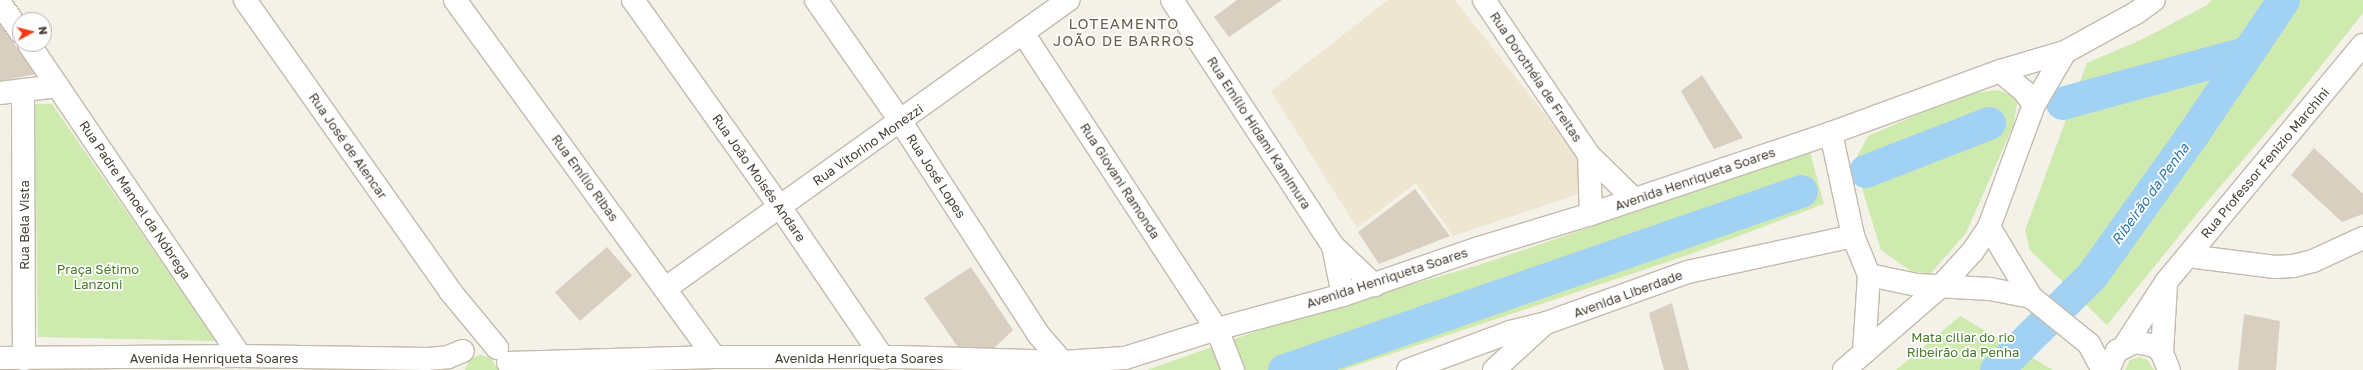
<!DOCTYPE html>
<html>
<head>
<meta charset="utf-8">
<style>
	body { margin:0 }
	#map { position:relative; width:2363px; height:370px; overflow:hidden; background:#f4f1e8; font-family:"Golos Text",sans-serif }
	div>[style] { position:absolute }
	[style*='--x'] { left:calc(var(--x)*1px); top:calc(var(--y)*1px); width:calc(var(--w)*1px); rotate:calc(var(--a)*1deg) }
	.education>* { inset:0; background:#eee6d1 }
	.green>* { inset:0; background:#cfeaaf }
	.river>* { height:33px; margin:-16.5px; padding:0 16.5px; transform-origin:16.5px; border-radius:16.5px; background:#a2d2f3 }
	.building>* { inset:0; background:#d9cfc0; transform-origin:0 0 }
	.roads { filter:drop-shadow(1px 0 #c3bbad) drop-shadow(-1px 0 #c3bbad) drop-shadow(0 1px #c3bbad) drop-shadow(0 -1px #c3bbad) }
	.minor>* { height:22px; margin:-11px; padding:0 11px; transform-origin:11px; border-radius:11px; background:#fff }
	span { translate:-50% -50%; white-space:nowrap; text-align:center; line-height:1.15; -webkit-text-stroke:3.5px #fff; paint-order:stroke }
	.street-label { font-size:13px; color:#484136 }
	.park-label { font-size:13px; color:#477c27 }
	.water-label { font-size:14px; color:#2a77b0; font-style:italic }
	.quarter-label { font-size:15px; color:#6b5f4d; letter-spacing:1px }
	.north { position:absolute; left:12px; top:12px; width:40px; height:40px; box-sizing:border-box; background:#fff; border:1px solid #b6b3af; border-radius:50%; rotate:83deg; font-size:11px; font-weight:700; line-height:16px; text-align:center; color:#484136 }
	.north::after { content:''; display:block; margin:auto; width:14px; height:18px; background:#ff3814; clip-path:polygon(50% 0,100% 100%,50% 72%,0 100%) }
</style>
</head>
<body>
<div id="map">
	<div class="education">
		<div style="clip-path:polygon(1388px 0,1455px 0,1583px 163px,1586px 181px,1578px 194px,1453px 236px,1416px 183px,1357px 228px,1271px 91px)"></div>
	</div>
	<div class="green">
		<div style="clip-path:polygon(2211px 0,2363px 0,2363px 13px,2290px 105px,2201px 209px,2107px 325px,2030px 250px,2025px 230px,2087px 63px,2143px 39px,2207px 5px)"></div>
		<div style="clip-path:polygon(1999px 90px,2018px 99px,2013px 126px,1966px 233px,1930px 274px,1911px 271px,1881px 250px,1854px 162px,1868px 136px,1965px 94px)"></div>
		<div style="clip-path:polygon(35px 104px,52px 104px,216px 341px,38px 337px)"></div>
		<div style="clip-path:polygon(1810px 152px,1824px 204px,1688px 255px,1343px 370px,1147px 370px,1288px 320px,1479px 265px)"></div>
		<div style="clip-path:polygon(1960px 316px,2053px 370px,1896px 370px)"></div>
		<div style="clip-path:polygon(480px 355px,491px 358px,498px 370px,465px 370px,470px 359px)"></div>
		<div style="clip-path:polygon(2139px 357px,2148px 360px,2154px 370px,2125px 370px,2130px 360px)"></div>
	</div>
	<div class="river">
		<div style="--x:2062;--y:103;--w:193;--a:-15.3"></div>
		<div style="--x:1865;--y:171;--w:133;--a:-21.2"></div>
		<div style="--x:1284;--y:370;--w:547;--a:-19.1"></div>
		<div style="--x:1996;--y:370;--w:135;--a:-44.7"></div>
		<div style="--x:2092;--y:275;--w:176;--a:-54.5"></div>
		<div style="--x:2194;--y:132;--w:159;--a:-56"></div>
	</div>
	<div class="building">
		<div style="clip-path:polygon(1237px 0,1282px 0,1229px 37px,1214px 17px)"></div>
		<div style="clip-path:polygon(0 24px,36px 74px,0 81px)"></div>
		<div style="clip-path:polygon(1702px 75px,1743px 138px,1714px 149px,1681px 91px)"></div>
		<div style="clip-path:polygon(2314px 148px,2363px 194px,2363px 214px,2342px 222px,2291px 175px)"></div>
		<div style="clip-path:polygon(1415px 189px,1450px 236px,1379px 264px,1358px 232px)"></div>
		<div style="left:607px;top:247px;width:38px;height:69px;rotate:49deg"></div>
		<div style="clip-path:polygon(971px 267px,1013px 330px,989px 353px,962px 353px,924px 298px)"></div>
		<div style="clip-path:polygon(1672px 303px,1689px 370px,1664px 370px,1649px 313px)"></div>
		<div style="clip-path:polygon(2244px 314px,2280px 321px,2276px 370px,2238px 370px)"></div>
	</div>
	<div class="roads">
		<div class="minor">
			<div style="--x:245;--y:0;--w:356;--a:54.8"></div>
			<div style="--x:450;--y:291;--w:74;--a:50.5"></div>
			<div style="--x:455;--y:0;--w:441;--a:54"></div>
			<div style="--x:633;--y:0;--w:254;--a:54.6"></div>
			<div style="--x:780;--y:207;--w:183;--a:55.7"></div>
			<div style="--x:816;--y:0;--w:149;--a:55.1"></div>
			<div style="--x:901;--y:122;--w:252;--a:57.1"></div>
			<div style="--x:1038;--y:334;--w:37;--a:49"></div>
			<div style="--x:1172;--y:0;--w:294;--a:56.8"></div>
			<div style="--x:1333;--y:246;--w:57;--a:43.6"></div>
			<div style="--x:1484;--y:0;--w:187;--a:55.9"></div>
			<div style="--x:1589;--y:155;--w:63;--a:44.4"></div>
			<div style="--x:0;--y:3;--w:35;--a:55"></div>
			<div style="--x:1023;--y:33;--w:354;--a:56.8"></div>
			<div style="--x:1217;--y:329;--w:44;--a:68.7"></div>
			<div style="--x:29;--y:44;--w:377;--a:55.9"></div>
			<div style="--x:2000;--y:71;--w:31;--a:40"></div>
			<div style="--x:2024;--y:91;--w:17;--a:54"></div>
			<div style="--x:23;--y:90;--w:269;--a:89.8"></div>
			<div style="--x:0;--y:93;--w:58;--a:-6.9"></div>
			<div style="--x:1831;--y:133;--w:105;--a:77.9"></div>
			<div style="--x:1853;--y:236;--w:42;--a:67.7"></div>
			<div style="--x:1869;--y:275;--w:78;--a:93.7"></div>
			<div style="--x:1589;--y:155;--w:59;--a:88.1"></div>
			<div style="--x:1989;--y:227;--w:82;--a:59"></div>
			<div style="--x:2031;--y:297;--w:75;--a:39"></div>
			<div style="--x:2089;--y:344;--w:30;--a:62"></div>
			<div style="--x:1333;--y:246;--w:50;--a:78.5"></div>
			<div style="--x:2188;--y:256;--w:88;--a:7.2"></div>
			<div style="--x:2275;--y:267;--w:18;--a:-3"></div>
			<div style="--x:2293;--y:266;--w:21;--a:-14"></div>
			<div style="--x:2313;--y:261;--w:55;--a:-24.7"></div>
			<div style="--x:1869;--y:275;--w:49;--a:11.8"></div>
			<div style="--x:1917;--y:285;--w:73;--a:3.1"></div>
			<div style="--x:1990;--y:289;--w:42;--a:11"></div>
			<div style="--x:666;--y:288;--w:495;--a:-35.6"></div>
			<div style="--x:2125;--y:345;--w:75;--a:-56.9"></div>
			<div style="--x:2166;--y:282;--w:308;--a:-50.3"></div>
			<div style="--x:2162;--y:353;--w:70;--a:-86.7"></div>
			<div style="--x:0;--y:358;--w:240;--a:-0.5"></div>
			<div style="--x:240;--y:356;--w:187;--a:0.9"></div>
			<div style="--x:427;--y:359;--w:21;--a:-5"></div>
			<div style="--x:448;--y:357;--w:16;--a:-22"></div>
			<div style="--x:508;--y:363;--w:206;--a:-1.7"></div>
			<div style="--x:714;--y:357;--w:186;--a:0"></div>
			<div style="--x:900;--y:357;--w:162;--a:1.8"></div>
			<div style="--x:1062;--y:362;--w:63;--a:-3.6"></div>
			<div style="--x:1125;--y:358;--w:96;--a:-17.5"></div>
			<div style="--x:1217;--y:329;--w:131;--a:-15.1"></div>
			<div style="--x:1343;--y:295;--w:144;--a:-19.1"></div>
			<div style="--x:1479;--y:248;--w:117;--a:-16.9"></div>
			<div style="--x:1591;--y:214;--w:253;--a:-18.6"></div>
			<div style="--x:1831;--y:133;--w:180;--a:-20.1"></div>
			<div style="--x:2000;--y:71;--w:68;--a:-16.3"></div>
			<div style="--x:2065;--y:52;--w:81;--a:-28.8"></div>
			<div style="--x:2136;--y:13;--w:22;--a:-36"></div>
			<div style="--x:1408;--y:370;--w:109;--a:-20.4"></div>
			<div style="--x:1510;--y:332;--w:37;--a:-14"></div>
			<div style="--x:1546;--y:323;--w:151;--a:-19.8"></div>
			<div style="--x:1688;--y:272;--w:169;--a:-12.3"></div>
			<div style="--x:1494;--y:370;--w:67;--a:-42.6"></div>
			<div style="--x:1844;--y:370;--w:128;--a:-40.9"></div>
			<div style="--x:1941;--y:286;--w:47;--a:-47.6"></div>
			<div style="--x:1973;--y:251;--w:29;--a:-56"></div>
			<div style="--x:1989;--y:227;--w:130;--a:-69.8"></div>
			<div style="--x:2034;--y:105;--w:61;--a:-59.7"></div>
			<div style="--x:2108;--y:370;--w:21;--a:-65"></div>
			<div style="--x:2117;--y:351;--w:20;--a:-27"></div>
			<div style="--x:2135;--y:342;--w:20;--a:11"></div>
			<div style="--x:2155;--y:346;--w:10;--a:45"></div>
			<div style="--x:2162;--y:353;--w:18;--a:68"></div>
		</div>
	</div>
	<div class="street-label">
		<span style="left:1536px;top:77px;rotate:56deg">Rua Dorothéia de Freitas</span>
		<span style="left:1259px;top:133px;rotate:57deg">Rua Emílio Hidami Kamimura</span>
		<span style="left:868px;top:145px;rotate:-35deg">Rua Vitorino Monezzi</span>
		<span style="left:348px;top:146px;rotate:55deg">Rua José de Alencar</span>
		<span style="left:2265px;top:163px;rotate:-50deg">Rua Professor Fenizio Marchini</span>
		<span style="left:936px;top:176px;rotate:57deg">Rua José Lopes</span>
		<span style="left:585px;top:178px;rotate:54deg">Rua Emílio Ribas</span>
		<span style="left:759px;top:178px;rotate:55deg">Rua João Moisés Andare</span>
		<span style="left:1695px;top:179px;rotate:-19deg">Avenida Henriqueta Soares</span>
		<span style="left:1120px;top:181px;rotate:57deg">Rua Giovani Ramonda</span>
		<span style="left:135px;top:200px;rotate:56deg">Rua Padre Manoel da Nóbrega</span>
		<span style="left:24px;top:225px;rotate:-90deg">Rua Bela Vista</span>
		<span style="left:1387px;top:278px;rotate:-18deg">Avenida Henriqueta Soares</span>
		<span style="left:1628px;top:294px;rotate:-20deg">Avenida Liberdade</span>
		<span style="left:214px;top:358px">Avenida Henriqueta Soares</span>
		<span style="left:859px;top:358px">Avenida Henriqueta Soares</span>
	</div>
	<div class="park-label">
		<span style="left:98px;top:277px">Praça Sétimo<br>Lanzoni</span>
		<span style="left:1963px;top:345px">Mata ciliar do rio<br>Ribeirão da Penha</span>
	</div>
	<div class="water-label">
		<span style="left:2150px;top:194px;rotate:-54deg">Ribeirão da Penha</span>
	</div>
	<div class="quarter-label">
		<span style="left:1124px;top:32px">LOTEAMENTO<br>JOÃO DE BARROS</span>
	</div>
	<div class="north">N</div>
</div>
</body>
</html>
